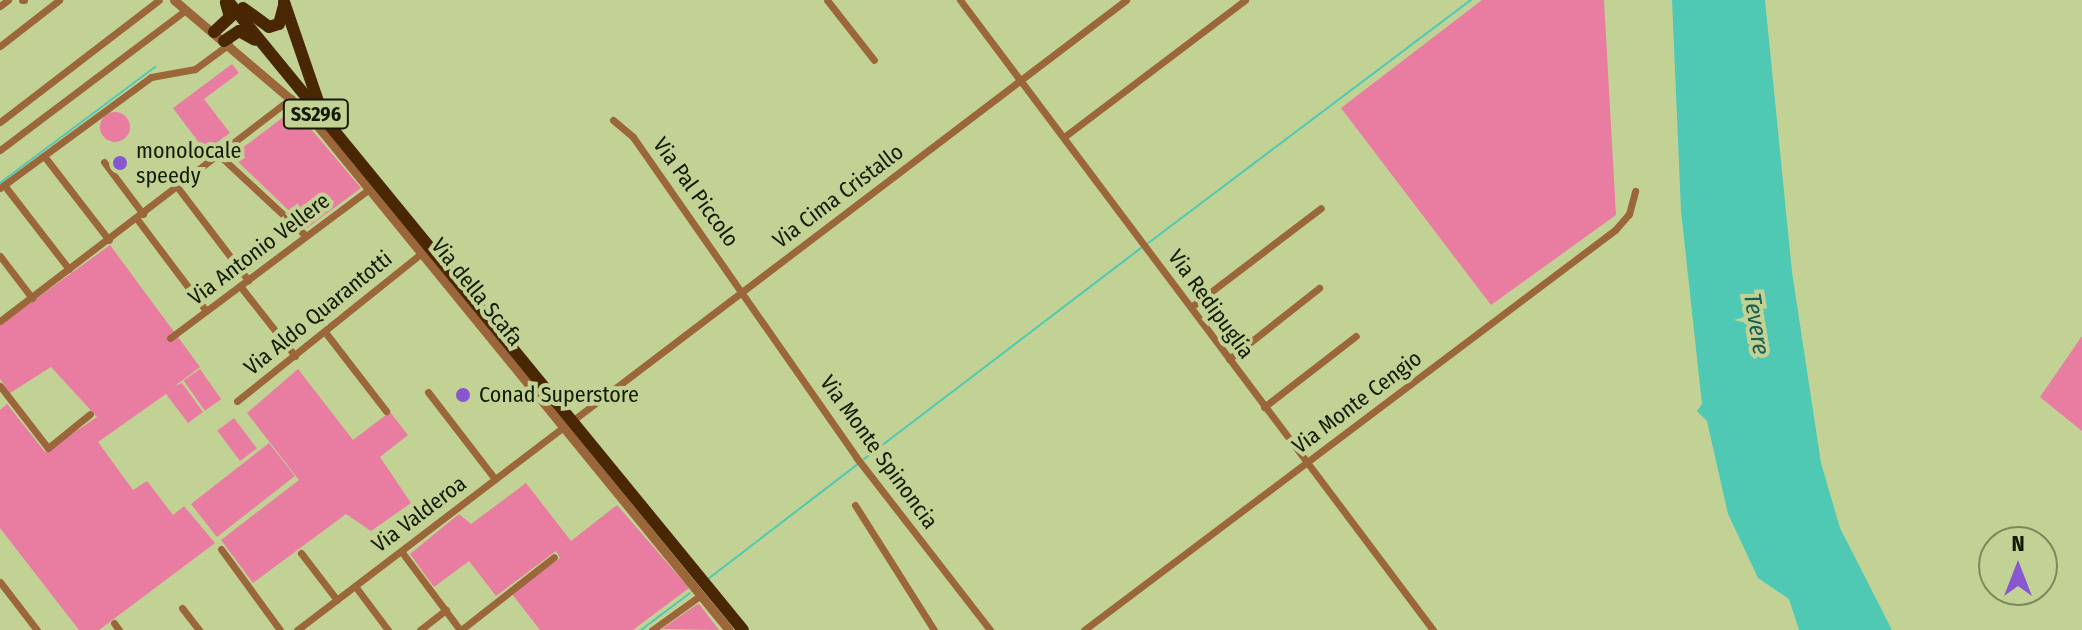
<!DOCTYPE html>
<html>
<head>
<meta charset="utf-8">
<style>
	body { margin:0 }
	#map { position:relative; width:2082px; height:630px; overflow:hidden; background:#c2d295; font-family:"Fira Sans Condensed",sans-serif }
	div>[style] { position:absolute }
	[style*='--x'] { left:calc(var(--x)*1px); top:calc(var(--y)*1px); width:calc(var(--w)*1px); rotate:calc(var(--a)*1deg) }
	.green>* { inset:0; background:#e97da1; transform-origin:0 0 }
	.round { border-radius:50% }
	.water>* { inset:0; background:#4fc9b4 }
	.stream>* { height:2px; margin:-1px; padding:0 1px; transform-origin:1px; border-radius:1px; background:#4fc9b4 }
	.minor>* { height:7px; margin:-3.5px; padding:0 3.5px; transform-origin:3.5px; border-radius:3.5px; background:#9b673a }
	.tertiary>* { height:9px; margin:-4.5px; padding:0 4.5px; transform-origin:4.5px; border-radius:4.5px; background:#9b673a }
	.primary>* { height:12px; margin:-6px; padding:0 6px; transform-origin:6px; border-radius:6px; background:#492705 }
	.dots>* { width:22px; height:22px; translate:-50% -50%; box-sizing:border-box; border:4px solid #c2d295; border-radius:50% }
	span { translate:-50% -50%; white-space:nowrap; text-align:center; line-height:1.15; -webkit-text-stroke:8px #c2d295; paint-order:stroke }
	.shield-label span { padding:2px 6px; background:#c2d295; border:2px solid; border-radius:6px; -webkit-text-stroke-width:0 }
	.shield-label { font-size:20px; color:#141903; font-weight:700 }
	.poi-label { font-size:22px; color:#141903 }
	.left { translate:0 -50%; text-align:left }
	.street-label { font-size:22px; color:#141903 }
	.water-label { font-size:24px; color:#1b5e53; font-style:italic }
	.north { position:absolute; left:1978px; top:526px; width:80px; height:80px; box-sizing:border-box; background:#c2d295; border:2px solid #7c885b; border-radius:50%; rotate:0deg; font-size:22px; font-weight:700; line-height:32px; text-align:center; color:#141903 }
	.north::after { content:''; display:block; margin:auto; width:28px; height:36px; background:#8856ce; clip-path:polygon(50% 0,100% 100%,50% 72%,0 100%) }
</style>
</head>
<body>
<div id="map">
	<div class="green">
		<div style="clip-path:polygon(1482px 0,1604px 0,1616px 215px,1491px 305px,1341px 108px)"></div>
		<div style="clip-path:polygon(232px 64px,239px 73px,204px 99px,230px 133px,205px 151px,173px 108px)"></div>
		<div style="clip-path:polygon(294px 109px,361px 188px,307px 228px,232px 156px)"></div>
		<div class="round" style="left:100px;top:112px;width:30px;height:30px"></div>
		<div style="clip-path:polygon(110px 245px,200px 367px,175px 386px,182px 383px,203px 412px,188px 423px,166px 394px,98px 442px,133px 490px,147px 481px,173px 515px,184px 506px,215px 543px,99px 630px,79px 630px,0 528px,0 410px,7px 404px,45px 452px,97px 417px,51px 367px,10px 393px,0 379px,0 325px)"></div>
		<div style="clip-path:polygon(2082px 336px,2082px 431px,2040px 397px)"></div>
		<div style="left:200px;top:369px;width:37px;height:20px;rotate:55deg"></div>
		<div style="clip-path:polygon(298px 369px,353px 440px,390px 412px,408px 435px,380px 457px,411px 503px,371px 531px,346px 514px,253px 583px,221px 540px,299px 480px,247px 413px)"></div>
		<div style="left:234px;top:418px;width:38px;height:21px;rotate:53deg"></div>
		<div style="left:269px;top:443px;width:42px;height:99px;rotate:52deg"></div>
		<div style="clip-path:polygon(526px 483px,571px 541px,617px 505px,689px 588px,633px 630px,540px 630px,512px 594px,560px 558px,556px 551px,496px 596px,469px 561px,434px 587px,410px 554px,459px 514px,471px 524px)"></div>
		<div style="clip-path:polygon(699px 604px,719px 630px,662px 629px,696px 605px)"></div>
	</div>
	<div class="water">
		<div style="clip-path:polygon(1672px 0,1765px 0,1792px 272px,1821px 463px,1840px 528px,1892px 630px,1799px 630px,1789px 599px,1758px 578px,1728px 514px,1707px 421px,1697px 411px,1702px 404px,1681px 211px)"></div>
	</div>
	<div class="stream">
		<div style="--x:0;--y:183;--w:194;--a:-36.8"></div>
		<div style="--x:1147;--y:244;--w:406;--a:-37"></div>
		<div style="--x:864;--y:459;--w:350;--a:-37.3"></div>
		<div style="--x:708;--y:579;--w:190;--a:-37.5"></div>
		<div style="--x:641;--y:630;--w:61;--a:-37.1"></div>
	</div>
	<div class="minor">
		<div style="--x:22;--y:0;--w:2;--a:0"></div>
		<div style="--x:827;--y:0;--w:76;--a:51.9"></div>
		<div style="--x:960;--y:0;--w:788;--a:53.1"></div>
		<div style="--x:0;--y:6;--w:10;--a:-37"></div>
		<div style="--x:0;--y:46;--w:75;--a:-37.9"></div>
		<div style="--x:613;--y:120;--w:26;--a:40"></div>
		<div style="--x:633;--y:137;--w:390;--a:55.1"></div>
		<div style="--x:856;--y:457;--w:219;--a:52.2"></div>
		<div style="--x:0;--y:122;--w:200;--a:-37.5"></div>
		<div style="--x:1064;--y:137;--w:227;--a:-37.1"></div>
		<div style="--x:0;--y:150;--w:233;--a:-37"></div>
		<div style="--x:44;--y:156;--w:106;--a:52.3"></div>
		<div style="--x:220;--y:156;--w:117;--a:42.9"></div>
		<div style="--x:104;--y:162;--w:65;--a:53.1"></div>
		<div style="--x:4;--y:185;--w:106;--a:52.3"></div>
		<div style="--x:0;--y:188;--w:187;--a:-36.3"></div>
		<div style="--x:151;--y:77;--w:45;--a:-10.3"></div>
		<div style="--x:195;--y:69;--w:42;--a:-36.3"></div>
		<div style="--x:178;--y:188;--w:116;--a:52.7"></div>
		<div style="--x:137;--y:219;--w:115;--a:53.1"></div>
		<div style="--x:0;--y:256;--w:53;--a:52.7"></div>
		<div style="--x:240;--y:286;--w:89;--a:51.8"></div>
		<div style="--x:1191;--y:307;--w:163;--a:-37.3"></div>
		<div style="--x:0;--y:321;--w:367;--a:-37.4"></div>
		<div style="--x:325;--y:332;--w:100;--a:52.3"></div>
		<div style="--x:170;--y:338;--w:249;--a:-36.8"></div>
		<div style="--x:1229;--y:359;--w:115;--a:-38.3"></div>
		<div style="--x:0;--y:386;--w:78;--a:52.3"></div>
		<div style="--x:48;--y:448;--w:54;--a:-39"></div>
		<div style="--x:428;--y:392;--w:110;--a:52.4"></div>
		<div style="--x:237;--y:401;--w:237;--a:-38.7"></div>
		<div style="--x:1264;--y:407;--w:116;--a:-37.7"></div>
		<div style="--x:572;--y:421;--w:696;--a:-37.23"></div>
		<div style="--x:855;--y:505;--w:148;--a:57.7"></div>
		<div style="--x:221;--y:549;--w:100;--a:53.9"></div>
		<div style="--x:401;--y:551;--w:99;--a:53.2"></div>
		<div style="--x:301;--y:553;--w:59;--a:52.5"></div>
		<div style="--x:0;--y:582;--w:61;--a:52.4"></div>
		<div style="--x:355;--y:586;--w:55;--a:53.1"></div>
		<div style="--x:182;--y:608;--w:28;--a:52"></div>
		<div style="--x:114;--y:623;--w:9;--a:54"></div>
		<div style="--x:297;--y:630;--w:335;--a:-37.3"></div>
		<div style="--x:420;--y:630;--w:33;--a:-38"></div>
		<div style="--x:461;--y:630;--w:118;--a:-38.1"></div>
		<div style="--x:652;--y:630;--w:60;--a:-35.5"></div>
		<div style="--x:1084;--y:630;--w:665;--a:-36.99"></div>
		<div style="--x:1615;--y:230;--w:21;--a:-49"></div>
		<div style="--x:1629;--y:214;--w:24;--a:-75"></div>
	</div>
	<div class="tertiary">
		<div style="--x:174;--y:0;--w:175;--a:40.4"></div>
		<div style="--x:307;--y:113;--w:667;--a:50.78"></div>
	</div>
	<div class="primary">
		<div style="--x:227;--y:0;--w:814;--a:50.68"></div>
		<div style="--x:284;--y:2;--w:117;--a:71.1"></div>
		<div style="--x:243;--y:8;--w:32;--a:36"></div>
		<div style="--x:269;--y:27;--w:10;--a:-17"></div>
		<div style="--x:279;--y:24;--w:20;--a:-75"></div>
		<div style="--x:214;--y:32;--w:22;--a:-43"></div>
		<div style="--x:230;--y:17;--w:15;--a:-106"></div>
		<div style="--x:224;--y:41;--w:18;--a:-34"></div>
		<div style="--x:239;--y:31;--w:18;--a:29"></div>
	</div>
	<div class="dots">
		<div style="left:120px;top:163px;background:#8856ce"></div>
		<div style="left:463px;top:395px;background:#8856ce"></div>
	</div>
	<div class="shield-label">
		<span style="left:316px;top:114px">SS296</span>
	</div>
	<div class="poi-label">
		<span class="left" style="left:136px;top:163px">monolocale<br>speedy</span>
		<span class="left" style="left:479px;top:395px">Conad Superstore</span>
	</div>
	<div class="street-label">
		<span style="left:696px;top:192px;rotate:54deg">Via Pal Piccolo</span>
		<span style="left:838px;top:196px;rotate:-37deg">Via Cima Cristallo</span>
		<span style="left:259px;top:249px;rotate:-37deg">Via Antonio Vellere</span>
		<span style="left:477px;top:292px;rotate:51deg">Via della Scafa</span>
		<span style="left:1211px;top:304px;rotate:54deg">Via Redipuglia</span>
		<span style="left:318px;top:313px;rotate:-39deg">Via Aldo Quarantotti</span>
		<span style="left:1357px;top:402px;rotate:-37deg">Via Monte Cengio</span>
		<span style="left:879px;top:452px;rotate:54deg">Via Monte Spinoncia</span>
		<span style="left:419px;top:514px;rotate:-37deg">Via Valderoa</span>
	</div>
	<div class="water-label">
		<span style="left:1756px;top:324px;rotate:81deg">Tevere</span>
	</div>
	<div class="north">N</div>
</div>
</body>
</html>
